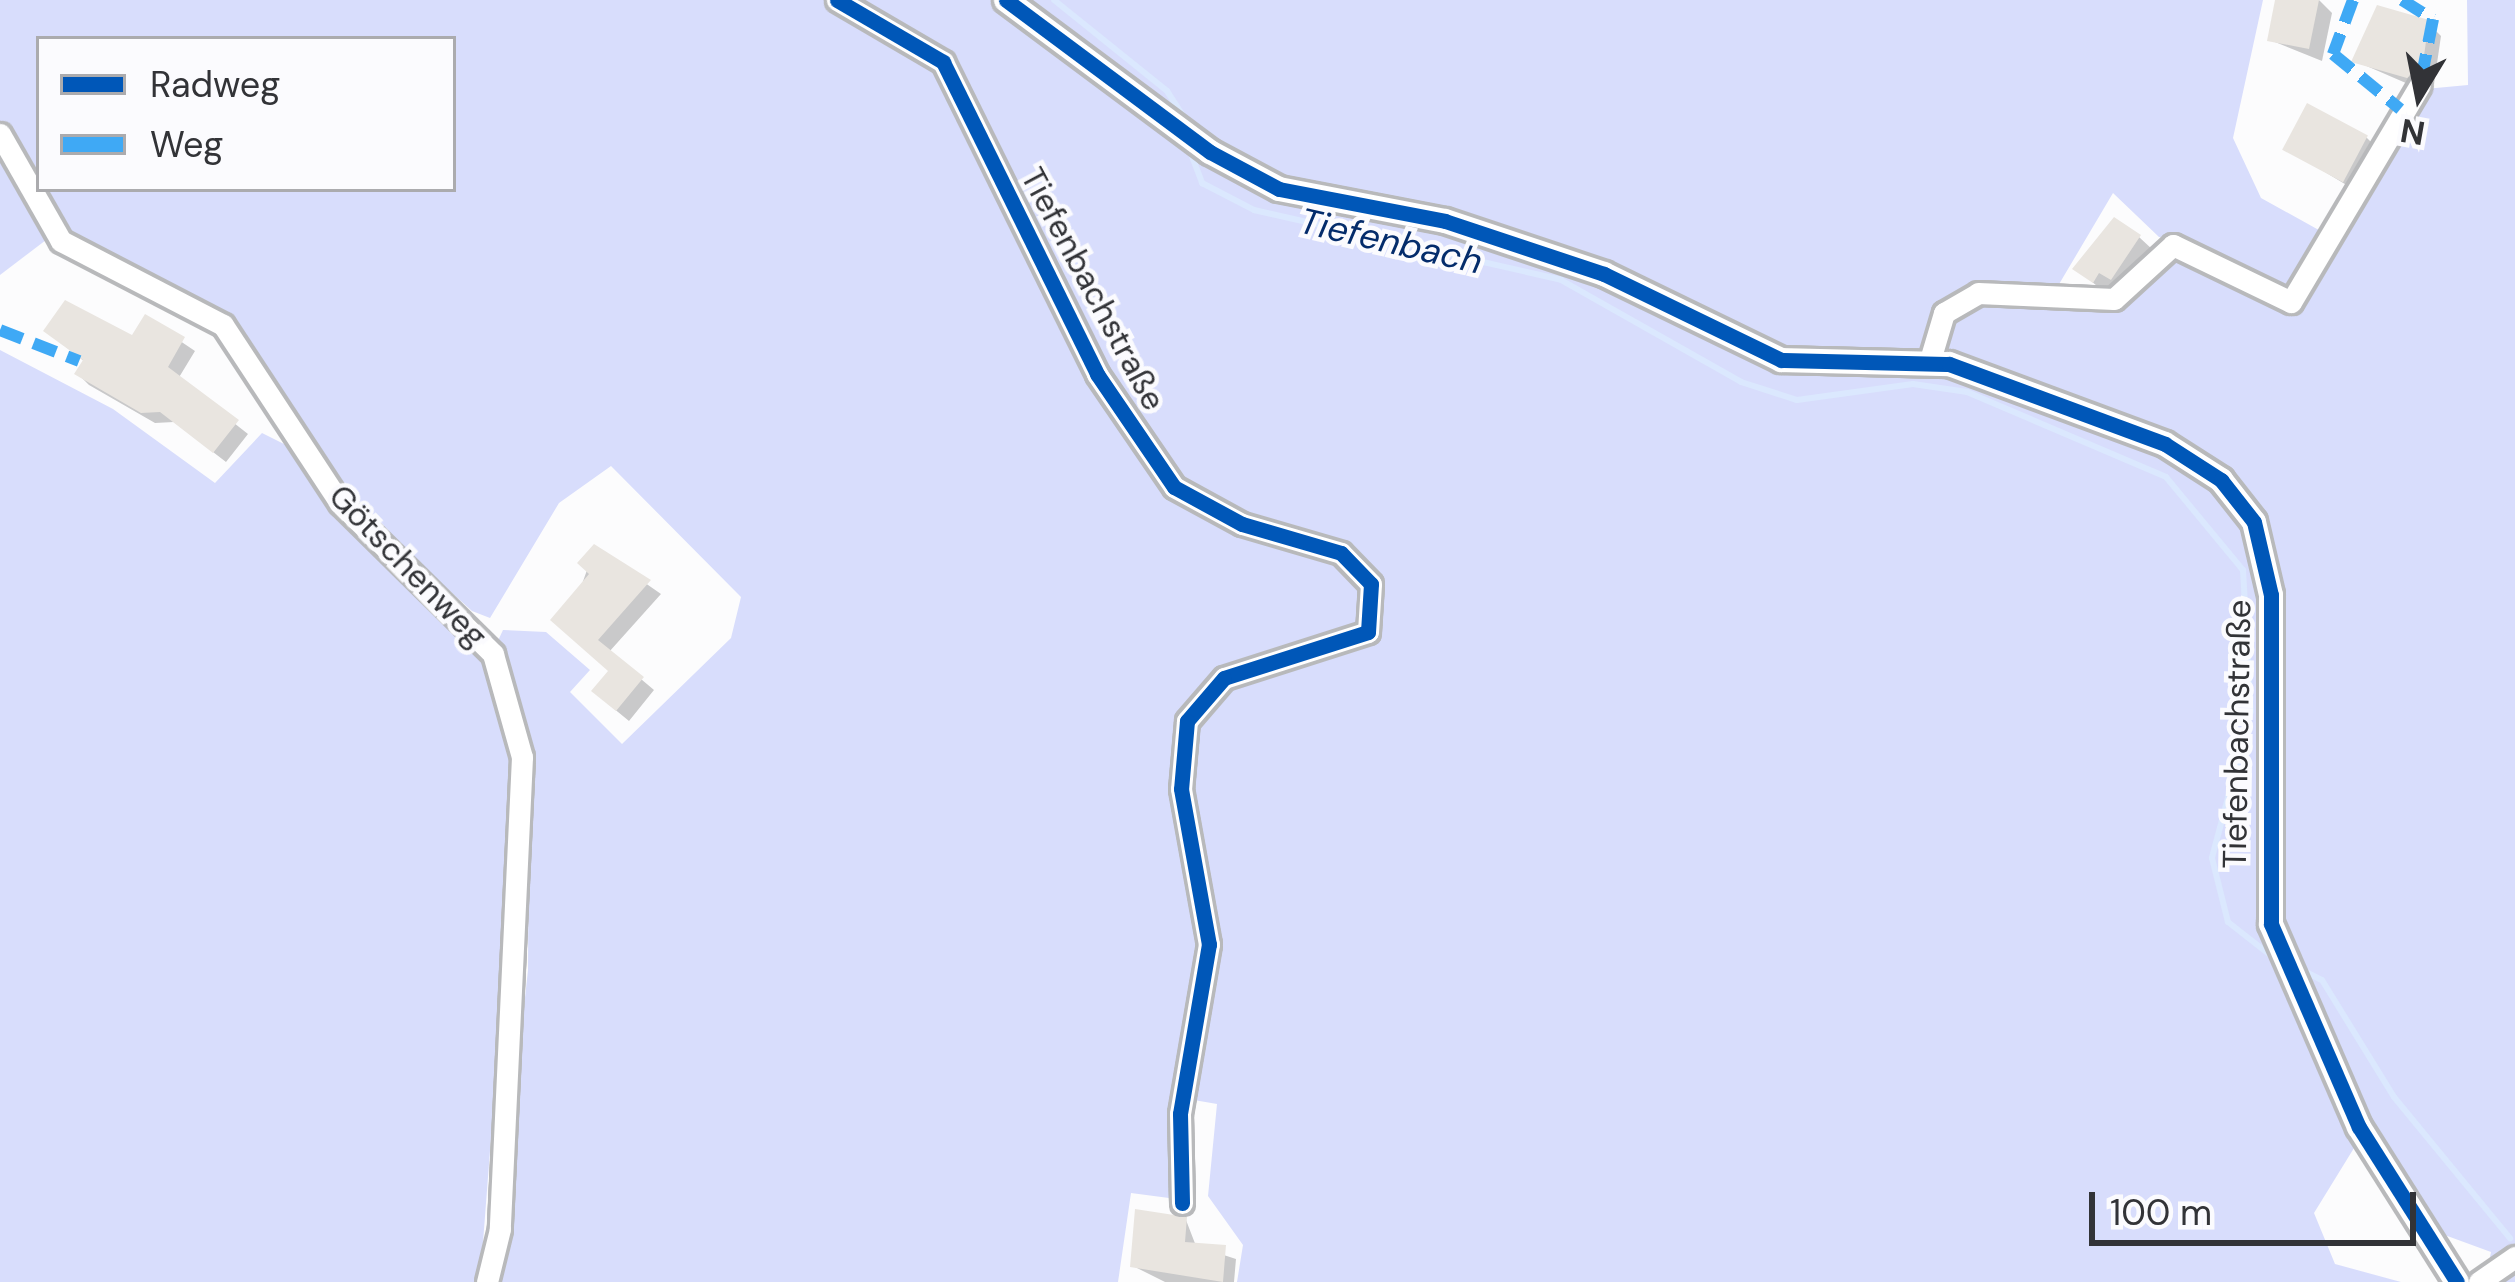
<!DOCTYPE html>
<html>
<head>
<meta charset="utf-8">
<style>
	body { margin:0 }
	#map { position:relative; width:2515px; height:1282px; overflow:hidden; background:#fcfcfd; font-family:"DM Sans",sans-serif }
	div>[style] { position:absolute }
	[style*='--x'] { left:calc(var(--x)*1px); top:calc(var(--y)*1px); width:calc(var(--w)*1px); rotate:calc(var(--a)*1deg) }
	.green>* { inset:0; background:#d8ddfc }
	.shadow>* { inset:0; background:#0003 }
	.stream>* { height:6px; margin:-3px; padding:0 3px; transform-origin:3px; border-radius:3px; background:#dbe8fe }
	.building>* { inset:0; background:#e9e5e0; transform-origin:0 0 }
	.roads { filter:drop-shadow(3px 0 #b8b9bb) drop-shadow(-3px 0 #b8b9bb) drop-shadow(0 3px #b8b9bb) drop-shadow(0 -3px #b8b9bb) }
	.minor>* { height:21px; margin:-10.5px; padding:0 10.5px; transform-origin:10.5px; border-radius:10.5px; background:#fff }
	.tertiary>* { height:24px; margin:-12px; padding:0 12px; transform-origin:12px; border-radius:12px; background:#fff }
	.quiet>* { height:12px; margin-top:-6px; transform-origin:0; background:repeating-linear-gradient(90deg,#3fa9f5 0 24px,transparent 0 36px) }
	.cycleway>* { height:15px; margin:-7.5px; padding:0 7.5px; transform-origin:7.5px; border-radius:7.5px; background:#0057b8 }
	span { translate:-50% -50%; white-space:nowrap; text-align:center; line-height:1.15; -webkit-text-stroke:9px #fbfbfe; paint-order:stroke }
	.street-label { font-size:33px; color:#323337 }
	.water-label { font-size:36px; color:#042c6b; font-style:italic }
	.legend { position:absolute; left:36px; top:36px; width:420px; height:156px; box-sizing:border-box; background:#fbfbfe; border:3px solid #ababae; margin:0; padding:15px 21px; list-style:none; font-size:36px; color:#323337 }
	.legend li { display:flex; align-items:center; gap:24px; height:60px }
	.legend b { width:60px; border:3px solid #ababae }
	.north { position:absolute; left:2359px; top:36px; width:120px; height:120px; -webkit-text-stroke:9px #fbfbfe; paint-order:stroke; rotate:190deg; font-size:33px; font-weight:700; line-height:48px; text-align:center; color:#323337 }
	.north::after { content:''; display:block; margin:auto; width:42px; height:54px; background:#323337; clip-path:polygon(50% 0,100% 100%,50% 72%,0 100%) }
	.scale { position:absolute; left:2089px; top:1192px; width:327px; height:54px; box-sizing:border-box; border:6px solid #323337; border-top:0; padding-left:15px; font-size:36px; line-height:42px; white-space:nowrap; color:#323337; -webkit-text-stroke:9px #fbfbfe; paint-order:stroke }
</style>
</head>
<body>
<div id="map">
	<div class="green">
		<div style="clip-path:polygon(evenodd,0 0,2263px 0,2233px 138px,2261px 198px,2326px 234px,2306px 274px,2292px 288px,2259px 287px,2208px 249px,2159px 237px,2113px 193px,2055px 291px,2006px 283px,2122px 303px,2175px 255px,2272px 308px,2298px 307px,2316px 289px,2425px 89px,2468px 85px,2467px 0,2515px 0,2515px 1282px,2485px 1282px,2491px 1252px,2431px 1230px,2370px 1122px,2314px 1213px,2335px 1264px,2401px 1282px,1237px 1282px,1243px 1245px,1208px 1196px,1217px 1104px,1188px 1099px,1214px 960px,1186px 711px,1177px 808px,1203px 955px,1169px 1148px,1173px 1189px,1169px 1198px,1131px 1193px,1118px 1282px,494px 1282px,528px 970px,529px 769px,496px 645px,503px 630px,546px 632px,590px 670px,570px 692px,622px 744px,731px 638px,741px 597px,611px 466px,559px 503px,490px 618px,472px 611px,338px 490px,225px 313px,128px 276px,53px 226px,0 122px,0 0,39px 39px,453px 39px,453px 189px,39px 189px,39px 39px)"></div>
		<div style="clip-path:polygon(0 158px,46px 240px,0 275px)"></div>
		<div style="clip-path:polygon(0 350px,113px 409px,215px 483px,262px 433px,294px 449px,486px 652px,512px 734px,513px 849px,480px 1282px,0 1282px)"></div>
	</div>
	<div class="shadow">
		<div style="clip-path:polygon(2278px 0,2319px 0,2332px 13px,2322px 61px,2270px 40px)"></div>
		<div style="clip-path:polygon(2427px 22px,2441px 36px,2434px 84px,2422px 90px,2355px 61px)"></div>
		<div style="clip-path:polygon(2366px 137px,2379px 150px,2358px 192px,2287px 149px)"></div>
		<div style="clip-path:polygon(2139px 237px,2153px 250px,2125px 291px,2114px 284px,2107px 294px,2076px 269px)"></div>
		<div style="clip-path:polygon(146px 318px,195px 351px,178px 379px,248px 434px,226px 462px,174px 422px,155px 423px,89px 385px,78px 374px,85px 362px,46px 331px,134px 339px)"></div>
		<div style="clip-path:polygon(595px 548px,661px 594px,609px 652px,654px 690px,629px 721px,607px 703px,611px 671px,565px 631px)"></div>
		<div style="clip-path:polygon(1186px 1220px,1196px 1246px,1236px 1259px,1234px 1282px,1165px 1282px,1133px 1266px)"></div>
	</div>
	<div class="stream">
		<div style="--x:1054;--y:0;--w:145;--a:38.8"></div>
		<div style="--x:1167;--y:91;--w:37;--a:57"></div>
		<div style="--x:1188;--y:146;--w:40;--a:69"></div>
		<div style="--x:1202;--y:183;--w:59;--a:27.4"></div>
		<div style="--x:1254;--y:210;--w:315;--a:12.8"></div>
		<div style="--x:1561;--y:280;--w:207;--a:29.5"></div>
		<div style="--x:1741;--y:382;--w:59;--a:17.8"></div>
		<div style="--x:1797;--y:400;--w:117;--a:-7.9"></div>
		<div style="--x:1913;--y:384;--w:55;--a:8.4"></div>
		<div style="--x:1967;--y:392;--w:216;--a:23.1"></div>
		<div style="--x:2166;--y:477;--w:121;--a:50.4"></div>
		<div style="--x:2243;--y:570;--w:141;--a:86.8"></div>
		<div style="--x:2251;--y:711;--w:152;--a:104.9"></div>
		<div style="--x:2212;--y:858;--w:66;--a:76"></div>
		<div style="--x:2228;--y:922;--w:63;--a:38"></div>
		<div style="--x:2302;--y:970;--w:22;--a:27"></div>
		<div style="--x:2322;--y:980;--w:137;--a:58.4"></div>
		<div style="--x:2394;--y:1097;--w:183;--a:50.6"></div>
	</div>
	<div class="building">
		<div style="clip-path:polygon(2275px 0,2319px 0,2309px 49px,2267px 41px)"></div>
		<div style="clip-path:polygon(2377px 5px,2429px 20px,2422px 70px,2407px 78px,2351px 62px)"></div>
		<div style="left:2307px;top:103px;width:69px;height:53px;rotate:28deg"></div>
		<div style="clip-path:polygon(2114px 217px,2141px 235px,2111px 280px,2099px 273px,2093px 283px,2072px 269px)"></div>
		<div style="clip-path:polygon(65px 300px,132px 335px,145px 314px,185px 337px,168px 367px,239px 420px,213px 453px,160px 412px,141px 413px,74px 374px,83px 360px,43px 331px)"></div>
		<div style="clip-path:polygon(594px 544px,651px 580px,598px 640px,644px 677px,616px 711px,591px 691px,608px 671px,550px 620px,589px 574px,577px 563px)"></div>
		<div style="clip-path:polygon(1135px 1209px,1187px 1217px,1185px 1242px,1226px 1245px,1223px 1282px,1130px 1267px)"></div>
	</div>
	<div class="roads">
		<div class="minor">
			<div style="--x:837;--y:0;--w:123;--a:30.3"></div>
			<div style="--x:943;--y:62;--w:348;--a:63.7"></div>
			<div style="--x:1097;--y:374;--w:137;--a:55.7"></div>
			<div style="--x:1174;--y:487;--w:77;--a:28.6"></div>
			<div style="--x:1242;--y:524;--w:103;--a:16.3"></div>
			<div style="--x:1341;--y:553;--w:43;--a:45.9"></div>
			<div style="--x:1371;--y:584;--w:48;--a:93.6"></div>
			<div style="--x:1368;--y:632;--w:151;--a:162.3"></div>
			<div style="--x:1224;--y:678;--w:57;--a:130.7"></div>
			<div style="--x:1187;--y:721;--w:68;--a:95"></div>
			<div style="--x:1181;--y:789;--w:158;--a:79.8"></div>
			<div style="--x:1209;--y:944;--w:172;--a:99.7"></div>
			<div style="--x:1180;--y:1114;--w:89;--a:88.7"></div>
			<div style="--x:0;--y:134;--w:123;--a:60.3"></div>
			<div style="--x:61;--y:241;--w:182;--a:27.4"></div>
			<div style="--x:223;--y:325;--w:213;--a:56.7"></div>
			<div style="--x:340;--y:503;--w:215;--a:44.6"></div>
			<div style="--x:493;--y:654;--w:107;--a:74.3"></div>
			<div style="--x:522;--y:757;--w:473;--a:92.7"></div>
			<div style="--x:500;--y:1229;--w:55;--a:103.8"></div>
			<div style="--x:1930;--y:360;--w:49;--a:-73.4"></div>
			<div style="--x:1944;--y:313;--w:39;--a:-30"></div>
			<div style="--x:1978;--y:293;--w:136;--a:2.5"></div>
			<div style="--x:2114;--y:299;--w:80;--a:-42.5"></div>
			<div style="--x:2173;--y:245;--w:131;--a:25.8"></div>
			<div style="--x:2291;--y:302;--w:252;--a:-59.3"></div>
			<div style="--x:2479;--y:1282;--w:44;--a:-34.8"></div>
		</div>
		<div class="tertiary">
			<div style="--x:1006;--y:0;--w:254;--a:36.7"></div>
			<div style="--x:1210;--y:152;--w:78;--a:28.2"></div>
			<div style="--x:1279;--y:189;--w:169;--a:10.9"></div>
			<div style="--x:1445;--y:221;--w:168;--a:18.4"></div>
			<div style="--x:1604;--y:274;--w:197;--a:25.9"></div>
			<div style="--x:1781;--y:360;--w:168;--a:1.4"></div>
			<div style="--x:1949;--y:364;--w:230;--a:20.3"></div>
			<div style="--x:2165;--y:444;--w:67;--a:32.7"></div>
			<div style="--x:2221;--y:480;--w:53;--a:51.8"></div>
			<div style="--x:2254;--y:522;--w:75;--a:76.9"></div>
			<div style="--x:2271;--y:595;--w:329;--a:90"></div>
			<div style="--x:2271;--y:924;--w:221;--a:66.6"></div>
			<div style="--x:2359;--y:1127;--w:183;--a:57.7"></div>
		</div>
	</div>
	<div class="quiet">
		<div style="--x:2353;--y:0;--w:58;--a:110.3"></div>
		<div style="--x:2333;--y:54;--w:87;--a:39.4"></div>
		<div style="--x:2402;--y:0;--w:36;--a:32"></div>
		<div style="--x:2433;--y:19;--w:67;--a:101.1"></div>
		<div style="--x:0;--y:330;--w:85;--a:21.4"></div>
	</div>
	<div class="cycleway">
		<div style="--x:837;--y:0;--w:123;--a:30.3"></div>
		<div style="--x:943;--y:62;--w:348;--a:63.7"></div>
		<div style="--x:1097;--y:374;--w:137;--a:55.7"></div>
		<div style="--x:1174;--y:487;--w:77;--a:28.6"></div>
		<div style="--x:1242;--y:524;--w:103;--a:16.3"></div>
		<div style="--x:1341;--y:553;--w:43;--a:45.9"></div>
		<div style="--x:1371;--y:584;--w:48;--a:93.6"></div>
		<div style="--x:1368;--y:632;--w:151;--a:162.3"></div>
		<div style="--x:1224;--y:678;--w:57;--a:130.7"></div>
		<div style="--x:1187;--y:721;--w:68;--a:95"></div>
		<div style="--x:1181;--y:789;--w:158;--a:79.8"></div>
		<div style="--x:1209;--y:944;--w:172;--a:99.7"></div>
		<div style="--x:1180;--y:1114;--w:89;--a:88.7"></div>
		<div style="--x:1006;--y:0;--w:254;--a:36.7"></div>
		<div style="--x:1210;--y:152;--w:78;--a:28.2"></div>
		<div style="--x:1279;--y:189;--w:169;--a:10.9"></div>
		<div style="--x:1445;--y:221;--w:168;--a:18.4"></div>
		<div style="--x:1604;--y:274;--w:197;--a:25.9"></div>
		<div style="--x:1781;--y:360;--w:168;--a:1.4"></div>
		<div style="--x:1949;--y:364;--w:230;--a:20.3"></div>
		<div style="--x:2165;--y:444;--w:67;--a:32.7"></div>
		<div style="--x:2221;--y:480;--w:53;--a:51.8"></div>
		<div style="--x:2254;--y:522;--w:75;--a:76.9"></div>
		<div style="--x:2271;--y:595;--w:329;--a:90"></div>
		<div style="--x:2271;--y:924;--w:221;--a:66.6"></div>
		<div style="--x:2359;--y:1127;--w:183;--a:57.7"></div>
	</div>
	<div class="street-label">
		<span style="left:1093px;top:289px;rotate:62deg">Tiefenbachstraße</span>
		<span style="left:408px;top:566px;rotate:46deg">Götschenweg</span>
		<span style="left:2237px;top:734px;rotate:-89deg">Tiefenbachstraße</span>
	</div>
	<div class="water-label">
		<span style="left:1391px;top:241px;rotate:13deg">Tiefenbach</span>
	</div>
	<ul class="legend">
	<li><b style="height:15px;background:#0057b8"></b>Radweg</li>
	<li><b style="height:15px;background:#3fa9f5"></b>Weg</li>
	</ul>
	<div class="north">N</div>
	<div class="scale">100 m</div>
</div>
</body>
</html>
